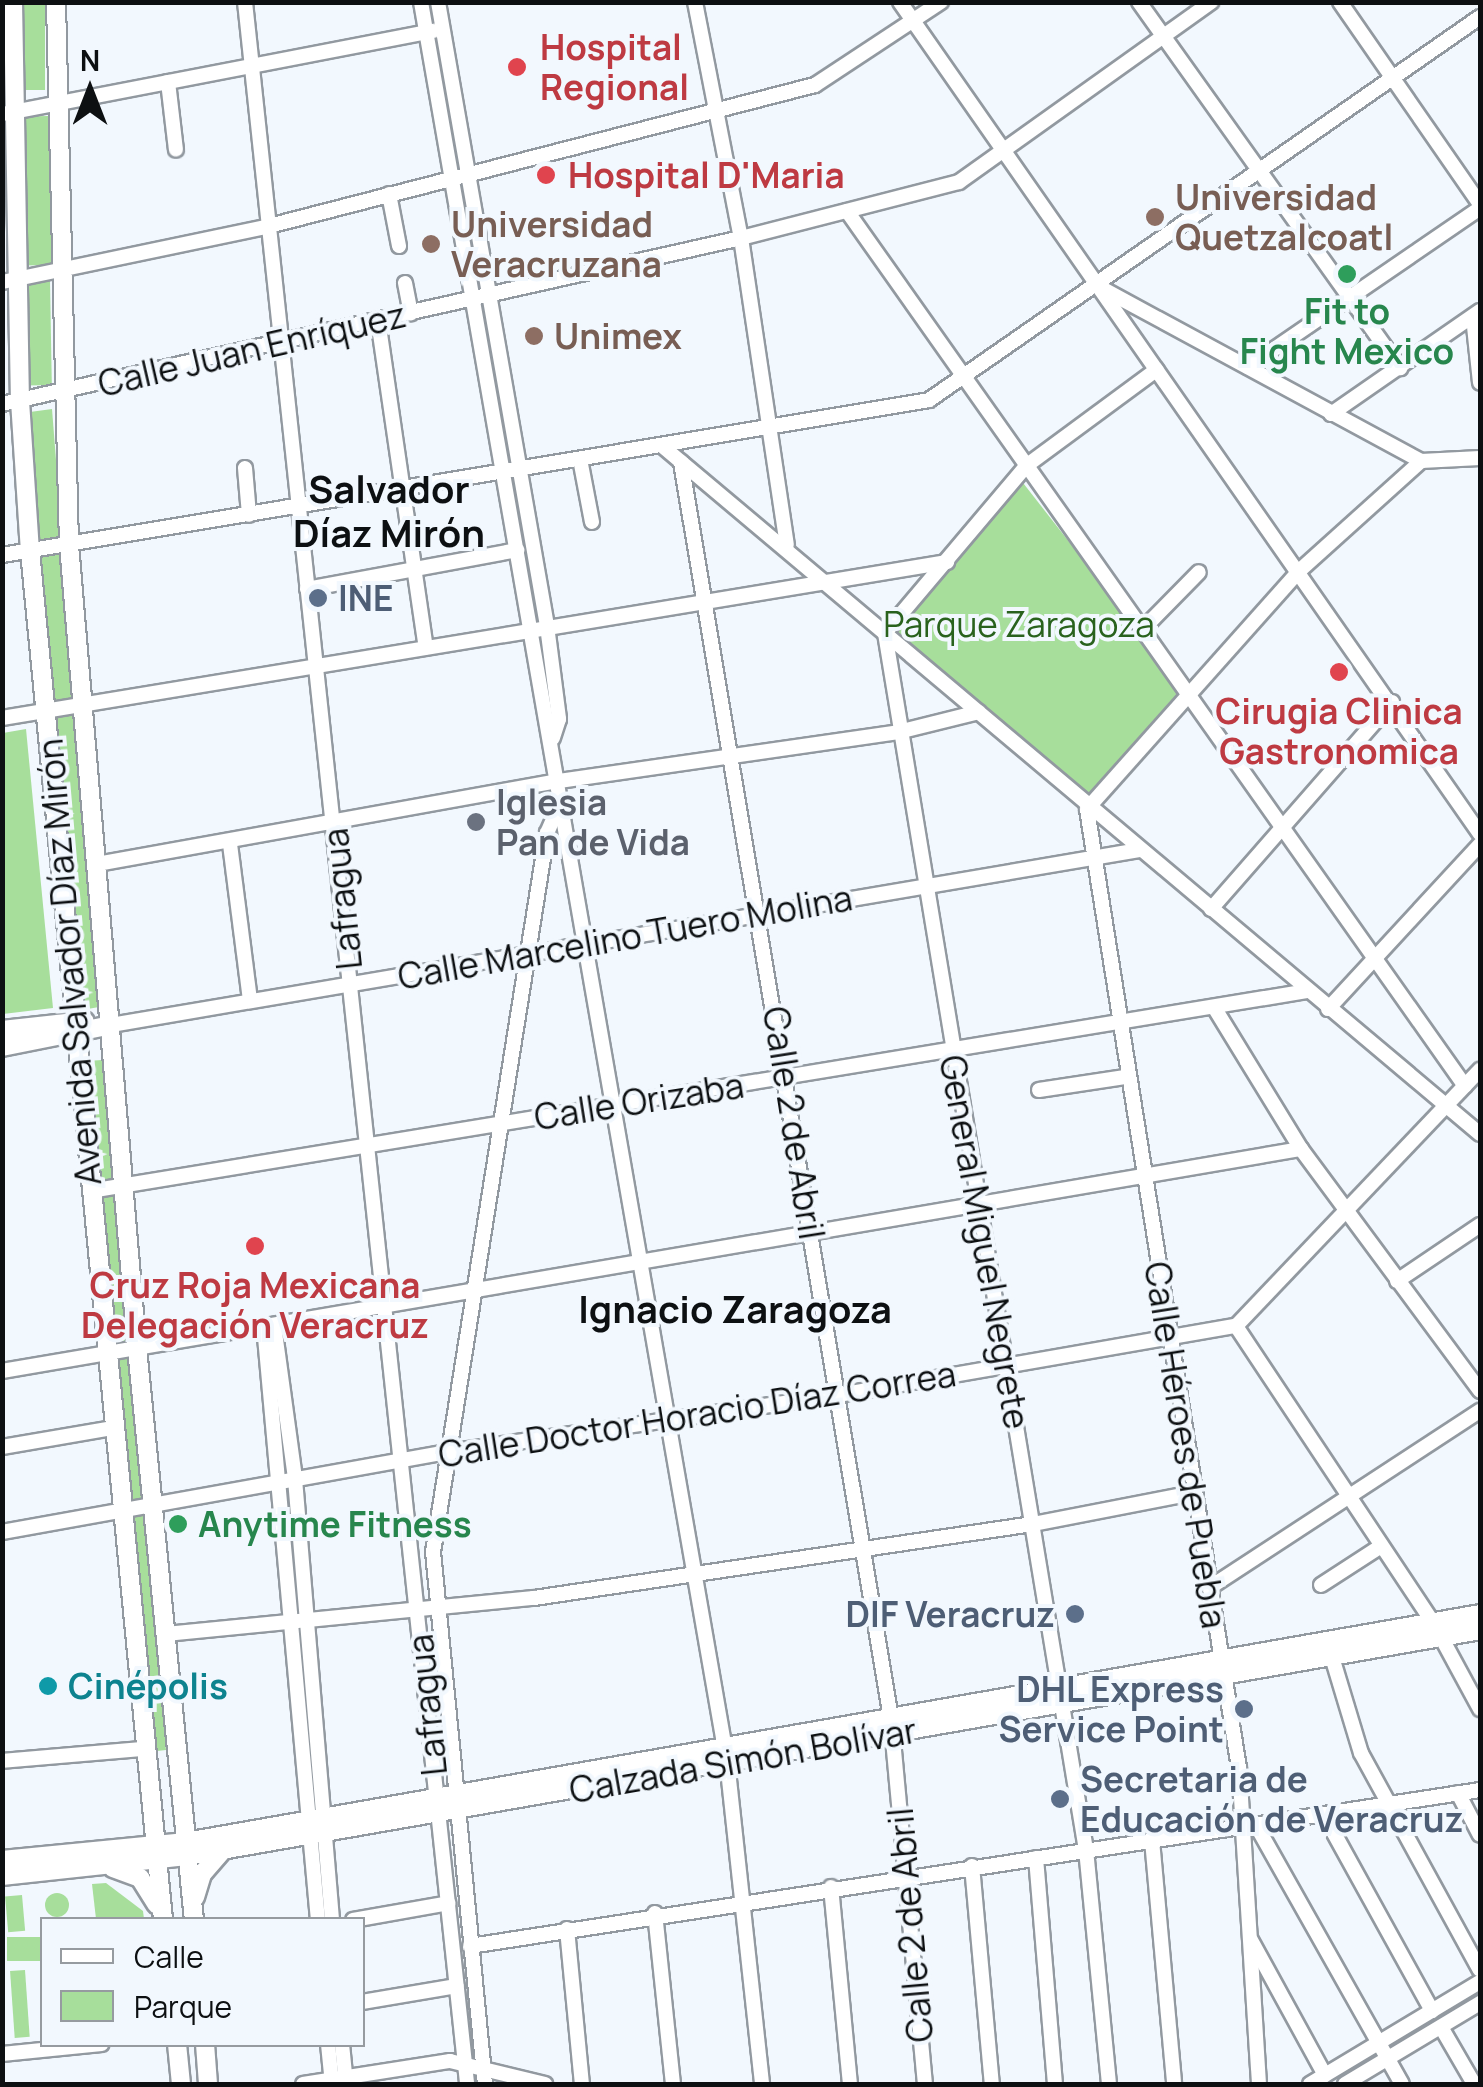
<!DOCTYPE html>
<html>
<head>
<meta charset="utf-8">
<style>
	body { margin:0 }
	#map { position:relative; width:1483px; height:2087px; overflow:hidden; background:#f2f8fe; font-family:Manrope,sans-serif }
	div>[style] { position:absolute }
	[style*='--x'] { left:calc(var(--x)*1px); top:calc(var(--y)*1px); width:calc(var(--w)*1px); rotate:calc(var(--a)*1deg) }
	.green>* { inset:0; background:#a7de9b; transform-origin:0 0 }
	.round { border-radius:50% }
	.roads { filter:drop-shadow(2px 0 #9299a0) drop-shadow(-2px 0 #9299a0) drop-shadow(0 2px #9299a0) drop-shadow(0 -2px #9299a0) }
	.minor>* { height:14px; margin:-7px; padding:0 7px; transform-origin:7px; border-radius:7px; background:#fff }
	.major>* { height:18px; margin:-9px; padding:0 9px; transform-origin:9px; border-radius:9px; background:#fff }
	.dots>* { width:28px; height:28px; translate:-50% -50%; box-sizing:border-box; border:5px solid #f2f8fe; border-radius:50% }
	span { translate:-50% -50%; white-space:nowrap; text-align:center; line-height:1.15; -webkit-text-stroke:8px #f2f8fe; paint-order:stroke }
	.health-label { font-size:35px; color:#be3a42; font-weight:700 }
	.left { translate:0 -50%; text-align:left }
	.education-label { font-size:35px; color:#785e54; font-weight:700 }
	.leisure-label { font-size:35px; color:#27864d; font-weight:700 }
	.street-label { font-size:35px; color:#0d1012 }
	.service-label { font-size:35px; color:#4e5e75; font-weight:700 }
	.right { translate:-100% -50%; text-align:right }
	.park-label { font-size:35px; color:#29621d }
	.worship-label { font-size:35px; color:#5b616d; font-weight:700 }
	.culture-label { font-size:35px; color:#0d838f; font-weight:700 }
	.neighbourhood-label { font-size:38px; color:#0d1012; font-weight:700 }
	.frame { position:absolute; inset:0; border:5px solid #0d1012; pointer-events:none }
	.legend { position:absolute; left:40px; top:1917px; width:325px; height:130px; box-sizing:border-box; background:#f2f8fe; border:2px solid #969ba0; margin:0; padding:12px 18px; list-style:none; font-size:30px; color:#0d1012 }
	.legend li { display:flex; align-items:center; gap:20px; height:50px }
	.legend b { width:50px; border:2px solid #969ba0 }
	.north { position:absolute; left:40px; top:40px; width:100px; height:100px; -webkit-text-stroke:8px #f2f8fe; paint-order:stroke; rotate:0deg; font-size:28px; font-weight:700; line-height:40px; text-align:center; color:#0d1012 }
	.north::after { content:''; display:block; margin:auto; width:35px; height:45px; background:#0d1012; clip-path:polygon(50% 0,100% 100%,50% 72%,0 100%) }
</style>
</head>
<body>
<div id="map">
	<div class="green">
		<div style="left:21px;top:3px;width:24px;height:87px"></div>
		<div style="left:49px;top:116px;width:149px;height:29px;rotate:89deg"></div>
		<div style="left:50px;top:281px;width:104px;height:25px;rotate:89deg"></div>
		<div style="clip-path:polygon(52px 409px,99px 1007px,82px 1010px,36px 557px,30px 412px)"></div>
		<div style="clip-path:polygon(1020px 479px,1184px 689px,1088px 797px,891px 636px)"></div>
		<div style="clip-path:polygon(26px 729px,53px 1008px,3px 1014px,3px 733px)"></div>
		<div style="clip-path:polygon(102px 1060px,133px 1365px,166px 1750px,148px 1752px,86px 1061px)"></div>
		<div style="clip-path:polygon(106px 1883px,143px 1911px,144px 1919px,96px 1919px,92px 1884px)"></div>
		<div class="round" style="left:45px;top:1893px;width:24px;height:24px"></div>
		<div style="left:22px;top:1895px;width:36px;height:17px;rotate:85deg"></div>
		<div style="left:42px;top:1937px;width:24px;height:35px;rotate:90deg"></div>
		<div style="left:25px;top:1970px;width:67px;height:15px;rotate:86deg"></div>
	</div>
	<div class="roads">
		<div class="minor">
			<div style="--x:245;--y:2;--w:2094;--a:83.91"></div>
			<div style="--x:421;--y:2;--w:1785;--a:80.13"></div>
			<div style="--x:727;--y:1761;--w:325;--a:83.8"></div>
			<div style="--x:438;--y:2;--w:633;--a:80.09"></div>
			<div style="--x:547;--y:626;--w:94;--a:82.6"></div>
			<div style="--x:559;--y:719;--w:20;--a:108"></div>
			<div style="--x:695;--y:2;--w:240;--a:79"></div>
			<div style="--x:741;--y:238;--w:310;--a:81.5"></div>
			<div style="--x:900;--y:2;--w:1014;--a:55.12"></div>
			<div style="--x:1139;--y:2;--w:450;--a:54.5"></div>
			<div style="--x:1340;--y:2;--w:246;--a:55.3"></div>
			<div style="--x:168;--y:82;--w:68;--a:83.3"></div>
			<div style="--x:2;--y:114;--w:440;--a:-10.9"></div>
			<div style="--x:389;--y:194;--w:53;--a:79.1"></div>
			<div style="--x:847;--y:211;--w:1071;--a:54.77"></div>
			<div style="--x:2;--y:282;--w:269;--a:-11.8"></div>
			<div style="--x:265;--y:227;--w:568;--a:-14.48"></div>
			<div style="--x:815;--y:85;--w:151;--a:-33.4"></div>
			<div style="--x:405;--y:283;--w:31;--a:79"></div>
			<div style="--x:1103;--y:289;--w:362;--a:28.4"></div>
			<div style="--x:1421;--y:461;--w:59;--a:-2.9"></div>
			<div style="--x:1473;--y:317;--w:66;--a:83.9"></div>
			<div style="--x:378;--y:320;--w:331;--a:81.7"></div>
			<div style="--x:1248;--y:367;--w:281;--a:-34.4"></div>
			<div style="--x:2;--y:404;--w:757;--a:-12.66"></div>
			<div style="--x:741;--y:238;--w:225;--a:-14.4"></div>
			<div style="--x:959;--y:182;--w:310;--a:-35.5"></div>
			<div style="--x:1331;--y:414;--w:181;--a:-34.7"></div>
			<div style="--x:661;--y:445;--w:1070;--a:40.07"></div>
			<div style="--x:580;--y:459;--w:64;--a:79.2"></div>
			<div style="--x:681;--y:462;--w:1273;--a:80.51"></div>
			<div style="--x:891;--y:1718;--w:368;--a:84.7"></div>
			<div style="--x:245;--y:468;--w:47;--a:85.1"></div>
			<div style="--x:2;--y:555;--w:940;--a:-9.49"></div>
			<div style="--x:929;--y:400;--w:671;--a:-34.8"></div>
			<div style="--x:307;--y:589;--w:214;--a:-10.5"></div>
			<div style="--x:1144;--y:628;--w:78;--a:-45.5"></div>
			<div style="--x:2;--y:718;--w:958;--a:-9.37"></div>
			<div style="--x:230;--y:844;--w:158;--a:82.7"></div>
			<div style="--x:97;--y:864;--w:469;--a:-10.2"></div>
			<div style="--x:559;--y:781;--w:343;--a:-8.2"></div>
			<div style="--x:898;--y:732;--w:83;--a:-13.9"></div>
			<div style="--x:1211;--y:909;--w:275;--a:-48.8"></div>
			<div style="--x:1214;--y:1007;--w:167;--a:58.5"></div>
			<div style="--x:1301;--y:1149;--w:301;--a:53.5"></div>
			<div style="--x:1328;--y:1009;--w:224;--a:-47.3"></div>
			<div style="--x:111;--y:1025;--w:1043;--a:-9.66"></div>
			<div style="--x:1039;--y:1090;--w:87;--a:-8.6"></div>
			<div style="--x:90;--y:1191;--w:1233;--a:-9.33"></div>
			<div style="--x:1397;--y:1281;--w:100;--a:-34"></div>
			<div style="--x:274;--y:1325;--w:155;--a:82.2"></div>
			<div style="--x:295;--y:1479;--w:443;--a:85.2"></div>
			<div style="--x:264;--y:1326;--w:596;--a:84.81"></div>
			<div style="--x:1236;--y:1326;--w:356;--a:56.4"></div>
			<div style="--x:1433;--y:1622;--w:99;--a:61.6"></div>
			<div style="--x:2;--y:1371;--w:1318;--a:-9.7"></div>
			<div style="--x:2;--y:1447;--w:113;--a:-9.7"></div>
			<div style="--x:2;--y:1532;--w:453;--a:-10.2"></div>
			<div style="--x:448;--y:1452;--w:395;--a:-8.3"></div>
			<div style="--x:839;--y:1395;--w:403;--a:-9.9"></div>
			<div style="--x:1236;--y:1326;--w:354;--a:-46.4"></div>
			<div style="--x:1321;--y:1585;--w:72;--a:-33"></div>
			<div style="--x:1209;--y:1588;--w:324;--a:-33.2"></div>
			<div style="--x:165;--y:1634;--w:371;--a:-5.6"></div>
			<div style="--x:534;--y:1598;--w:504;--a:-8.44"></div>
			<div style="--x:1033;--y:1524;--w:163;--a:-11"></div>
			<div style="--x:1332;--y:1657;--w:100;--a:73.2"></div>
			<div style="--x:1361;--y:1753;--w:247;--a:61.3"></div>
			<div style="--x:2;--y:1761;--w:142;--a:-4.9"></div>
			<div style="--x:1458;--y:1793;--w:47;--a:62.4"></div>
			<div style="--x:1324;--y:1815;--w:224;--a:61.1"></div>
			<div style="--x:1256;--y:1825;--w:297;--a:60.6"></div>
			<div style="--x:1152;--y:1840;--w:245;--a:84.8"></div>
			<div style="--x:1036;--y:1858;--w:227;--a:85.2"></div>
			<div style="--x:972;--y:1866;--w:219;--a:84.8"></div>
			<div style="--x:831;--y:1887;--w:198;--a:84.5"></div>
			<div style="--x:655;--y:1913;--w:172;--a:84"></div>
			<div style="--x:353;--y:1920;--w:97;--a:-10"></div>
			<div style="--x:567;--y:1929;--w:156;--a:84.5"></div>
			<div style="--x:1251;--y:1940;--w:154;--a:61.3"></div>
			<div style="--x:470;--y:1946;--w:1022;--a:-8.78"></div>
			<div style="--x:362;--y:2002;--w:96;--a:-9.6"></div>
			<div style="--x:1441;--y:2027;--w:66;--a:59.9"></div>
			<div style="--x:328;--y:2044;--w:40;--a:84.3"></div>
			<div style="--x:342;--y:2044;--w:40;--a:84.3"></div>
			<div style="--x:2;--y:2054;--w:100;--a:-5.7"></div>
			<div style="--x:303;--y:2084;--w:149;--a:-8.9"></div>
			<div style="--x:450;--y:2061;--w:98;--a:13.6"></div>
			<div style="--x:485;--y:2084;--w:535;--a:-95.58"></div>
			<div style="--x:433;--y:1552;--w:728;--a:-80.99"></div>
			<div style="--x:547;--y:833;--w:36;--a:-66"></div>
			<div style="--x:1109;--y:2084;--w:235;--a:-95.6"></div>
			<div style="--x:1086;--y:1850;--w:1233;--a:-99.38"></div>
			<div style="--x:885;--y:633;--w:219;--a:-49.8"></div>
			<div style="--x:1026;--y:466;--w:162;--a:-36.4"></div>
			<div style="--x:1259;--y:2084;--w:317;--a:-93.6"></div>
			<div style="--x:1239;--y:1768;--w:971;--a:-99.01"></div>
			<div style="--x:1087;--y:809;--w:319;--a:-48.3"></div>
			<div style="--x:1299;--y:571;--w:164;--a:-42"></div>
			<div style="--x:1310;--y:2084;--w:198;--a:-31"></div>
			<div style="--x:1345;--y:2084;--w:157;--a:-31"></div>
		</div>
		<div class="major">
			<div style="--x:13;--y:2;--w:399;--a:89"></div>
			<div style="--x:20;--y:401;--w:150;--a:86.2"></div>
			<div style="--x:30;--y:551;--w:1375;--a:84.45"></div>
			<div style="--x:56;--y:2;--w:543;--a:88.63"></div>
			<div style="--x:69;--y:545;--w:806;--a:85.16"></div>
			<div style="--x:137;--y:1348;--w:575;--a:84.31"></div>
			<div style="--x:2;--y:1030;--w:83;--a:-6.2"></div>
			<div style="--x:2;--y:1047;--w:111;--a:-11.4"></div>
			<div style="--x:2;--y:1860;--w:185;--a:-5.6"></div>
			<div style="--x:186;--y:1842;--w:1314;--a:-9.99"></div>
			<div style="--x:113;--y:1868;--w:29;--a:20"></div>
			<div style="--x:140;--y:1878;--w:31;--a:58"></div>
			<div style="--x:2;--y:1876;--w:186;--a:-6.2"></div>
			<div style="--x:187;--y:1856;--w:1313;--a:-9.91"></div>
			<div style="--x:195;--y:1897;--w:24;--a:-73"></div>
			<div style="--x:202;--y:1874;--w:33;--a:-49"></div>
			<div style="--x:177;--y:2044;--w:40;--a:84.3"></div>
			<div style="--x:205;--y:2044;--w:40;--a:85.7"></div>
		</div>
	</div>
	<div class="dots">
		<div style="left:517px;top:67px;background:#e0444e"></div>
		<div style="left:546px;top:175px;background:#e0444e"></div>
		<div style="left:1155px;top:217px;background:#8d6e63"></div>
		<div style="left:431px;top:244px;background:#8d6e63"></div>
		<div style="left:1347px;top:274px;background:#2e9e5b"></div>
		<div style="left:534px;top:336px;background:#8d6e63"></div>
		<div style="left:318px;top:598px;background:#5c6f8a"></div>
		<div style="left:1339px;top:672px;background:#e0444e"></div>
		<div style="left:476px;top:822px;background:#6b7280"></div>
		<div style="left:255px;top:1246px;background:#e0444e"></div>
		<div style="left:178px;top:1524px;background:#2e9e5b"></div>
		<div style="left:1075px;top:1614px;background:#5c6f8a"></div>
		<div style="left:48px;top:1686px;background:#0f9aa8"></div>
		<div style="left:1244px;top:1709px;background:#5c6f8a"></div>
		<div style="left:1060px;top:1799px;background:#5c6f8a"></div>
	</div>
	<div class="health-label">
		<span class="left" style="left:540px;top:67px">Hospital<br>Regional</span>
		<span class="left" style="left:568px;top:175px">Hospital D'Maria</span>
		<span style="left:1339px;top:731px">Cirugia Clinica<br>Gastronomica</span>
		<span style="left:255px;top:1305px">Cruz Roja Mexicana<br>Delegación Veracruz</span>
	</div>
	<div class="education-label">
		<span class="left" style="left:1175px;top:217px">Universidad<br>Quetzalcoatl</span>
		<span class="left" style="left:451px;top:244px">Universidad<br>Veracruzana</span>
		<span class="left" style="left:554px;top:336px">Unimex</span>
	</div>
	<div class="leisure-label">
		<span style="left:1347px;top:331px">Fit to<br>Fight Mexico</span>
		<span class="left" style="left:198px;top:1524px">Anytime Fitness</span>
	</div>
	<div class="street-label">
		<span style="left:252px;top:349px;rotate:-13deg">Calle Juan Enríquez</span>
		<span style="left:342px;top:899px;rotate:-96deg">Lafragua</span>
		<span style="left:625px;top:937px;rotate:-10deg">Calle Marcelino Tuero Molina</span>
		<span style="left:69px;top:962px;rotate:-95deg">Avenida Salvador Díaz Mirón</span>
		<span style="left:639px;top:1101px;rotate:-9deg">Calle Orizaba</span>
		<span style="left:794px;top:1123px;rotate:81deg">Calle 2 de Abril</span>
		<span style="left:985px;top:1242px;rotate:80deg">General Miguel Negrete</span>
		<span style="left:697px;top:1414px;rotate:-9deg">Calle Doctor Horacio Díaz Correa</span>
		<span style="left:1186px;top:1445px;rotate:81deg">Calle Héroes de Puebla</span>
		<span style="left:427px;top:1705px;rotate:-96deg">Lafragua</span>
		<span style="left:743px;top:1760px;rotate:-10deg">Calzada Simón Bolívar</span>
		<span style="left:910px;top:1925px;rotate:-95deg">Calle 2 de Abril</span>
	</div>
	<div class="service-label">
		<span class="left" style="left:338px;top:598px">INE</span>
		<span class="right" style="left:1055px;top:1614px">DIF Veracruz</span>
		<span class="right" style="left:1224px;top:1709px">DHL Express<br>Service Point</span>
		<span class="left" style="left:1080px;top:1799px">Secretaria de<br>Educación de Veracruz</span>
	</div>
	<div class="park-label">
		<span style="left:1019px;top:624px">Parque Zaragoza</span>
	</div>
	<div class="worship-label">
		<span class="left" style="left:496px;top:822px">Iglesia<br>Pan de Vida</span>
	</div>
	<div class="culture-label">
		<span class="left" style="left:68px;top:1686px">Cinépolis</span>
	</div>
	<div class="neighbourhood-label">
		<span style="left:389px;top:511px">Salvador<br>Díaz Mirón</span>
		<span style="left:735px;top:1309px">Ignacio Zaragoza</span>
	</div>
	<div class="frame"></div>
	<ul class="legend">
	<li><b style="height:12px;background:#fff"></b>Calle</li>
	<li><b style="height:28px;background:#a7de9b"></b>Parque</li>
	</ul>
	<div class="north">N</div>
</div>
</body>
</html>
